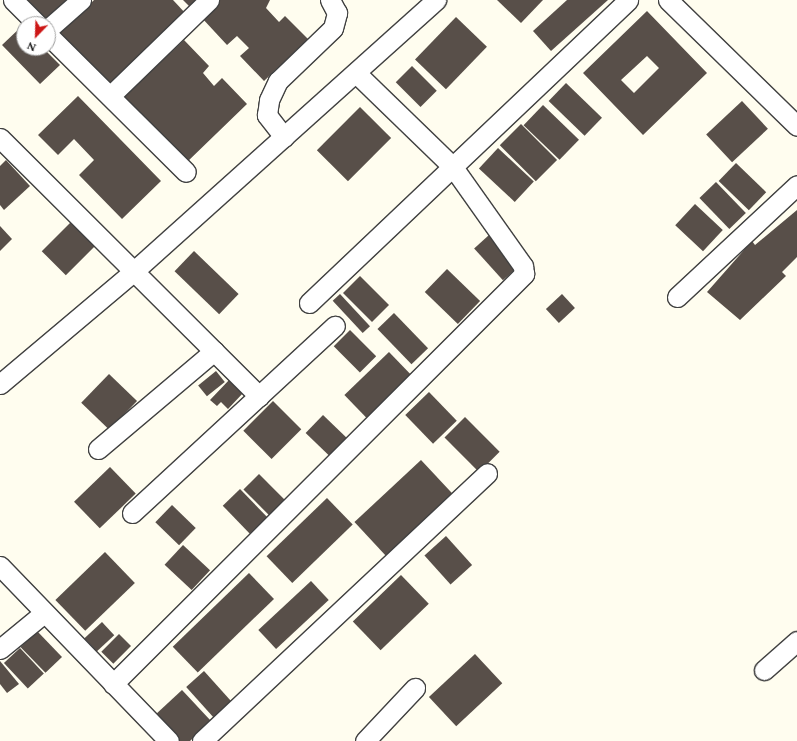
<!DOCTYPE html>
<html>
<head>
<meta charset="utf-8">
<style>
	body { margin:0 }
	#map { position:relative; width:797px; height:741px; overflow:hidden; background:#fffdef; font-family:Spectral,serif }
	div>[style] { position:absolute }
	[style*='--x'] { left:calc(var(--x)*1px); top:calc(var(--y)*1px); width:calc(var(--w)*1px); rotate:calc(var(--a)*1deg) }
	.building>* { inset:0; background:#584f49; transform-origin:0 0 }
	.roads { filter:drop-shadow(1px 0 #414141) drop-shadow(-1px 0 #414141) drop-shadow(0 1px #414141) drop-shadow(0 -1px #414141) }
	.minor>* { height:19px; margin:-9.5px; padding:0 9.5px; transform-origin:9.5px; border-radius:9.5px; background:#fff }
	span { translate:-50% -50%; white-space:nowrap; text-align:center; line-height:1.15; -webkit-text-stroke:4px #fff; paint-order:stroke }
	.north { position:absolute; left:16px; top:16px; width:40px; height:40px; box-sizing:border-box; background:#fff; border:1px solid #9f9f9f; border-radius:50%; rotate:203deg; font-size:11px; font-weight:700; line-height:16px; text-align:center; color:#0e0e0e }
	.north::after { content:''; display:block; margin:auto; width:14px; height:18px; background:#cd1716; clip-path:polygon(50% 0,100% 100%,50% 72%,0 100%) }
</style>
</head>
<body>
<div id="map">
	<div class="building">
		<div style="clip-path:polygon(19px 0,79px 0,42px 24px)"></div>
		<div style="clip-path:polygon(94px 0,173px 0,187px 15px,110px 89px,58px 35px)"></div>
		<div style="clip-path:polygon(183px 0,201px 0,192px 9px)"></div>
		<div style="clip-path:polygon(220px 0,270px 0,266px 8px,279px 22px,285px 16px,308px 39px,264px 81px,240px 56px,249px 48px,237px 36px,227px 45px,201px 17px)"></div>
		<div style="clip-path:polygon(497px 0,543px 0,521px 23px)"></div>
		<div style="clip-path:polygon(567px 0,608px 0,551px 51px,533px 31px)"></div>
		<div style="clip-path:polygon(evenodd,647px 11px,707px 73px,643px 135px,583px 73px,647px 11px,647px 56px,659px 68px,634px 93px,621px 80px,647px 56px)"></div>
		<div style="left:456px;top:17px;width:43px;height:59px;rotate:44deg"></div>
		<div style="clip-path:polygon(22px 26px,24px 48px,43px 48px,60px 65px,40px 84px,2px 45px)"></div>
		<div style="clip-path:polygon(184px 40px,209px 66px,203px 73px,214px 86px,222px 78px,247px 104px,186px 163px,123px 98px)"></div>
		<div style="left:412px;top:66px;width:35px;height:23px;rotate:45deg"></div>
		<div style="left:566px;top:83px;width:50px;height:25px;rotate:44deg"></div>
		<div style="clip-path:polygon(78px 96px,161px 181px,122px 219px,79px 175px,94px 160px,74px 139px,58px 155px,38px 135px)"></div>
		<div style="left:742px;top:101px;width:38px;height:49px;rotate:47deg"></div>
		<div style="left:543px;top:105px;width:50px;height:28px;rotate:44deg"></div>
		<div style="left:360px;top:107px;width:44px;height:61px;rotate:45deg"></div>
		<div style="left:521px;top:124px;width:51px;height:30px;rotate:45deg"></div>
		<div style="left:498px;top:148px;width:49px;height:28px;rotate:43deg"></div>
		<div style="clip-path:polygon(6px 160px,30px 186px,4px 210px,0 205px,0 166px)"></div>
		<div style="left:736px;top:163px;width:42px;height:25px;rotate:44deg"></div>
		<div style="left:716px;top:182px;width:43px;height:23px;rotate:46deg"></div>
		<div style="left:695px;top:204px;width:38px;height:29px;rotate:43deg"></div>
		<div style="clip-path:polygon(797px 210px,797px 257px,782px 272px,786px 276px,740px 320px,707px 292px,752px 241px,755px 245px)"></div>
		<div style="left:75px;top:218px;width:34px;height:47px;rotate:45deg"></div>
		<div style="clip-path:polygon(0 226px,12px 239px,0 251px)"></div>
		<div style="left:489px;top:235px;width:43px;height:20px;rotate:48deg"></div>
		<div style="left:194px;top:251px;width:62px;height:28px;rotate:44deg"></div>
		<div style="left:447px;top:269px;width:46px;height:32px;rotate:44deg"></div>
		<div style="left:360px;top:276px;width:41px;height:24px;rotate:45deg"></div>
		<div style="left:340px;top:294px;width:44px;height:10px;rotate:47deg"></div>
		<div style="left:562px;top:294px;width:19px;height:22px;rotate:47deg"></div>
		<div style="left:394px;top:313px;width:49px;height:23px;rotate:46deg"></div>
		<div style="left:350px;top:330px;width:37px;height:23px;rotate:45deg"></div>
		<div style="left:389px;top:352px;width:32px;height:62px;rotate:46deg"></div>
		<div style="left:216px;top:371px;width:14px;height:23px;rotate:51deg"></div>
		<div style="left:109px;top:374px;width:39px;height:40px;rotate:44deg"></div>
		<div style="clip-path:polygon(230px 379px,244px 392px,228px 409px,221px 402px,217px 406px,210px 400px)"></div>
		<div style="left:429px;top:392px;width:40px;height:33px;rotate:46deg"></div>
		<div style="left:273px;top:401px;width:40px;height:42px;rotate:45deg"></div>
		<div style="left:323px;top:415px;width:35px;height:25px;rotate:44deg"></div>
		<div style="left:465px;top:417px;width:49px;height:29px;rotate:45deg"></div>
		<div style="left:421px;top:460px;width:47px;height:91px;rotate:47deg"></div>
		<div style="left:110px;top:467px;width:37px;height:50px;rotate:46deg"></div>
		<div style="left:259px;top:474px;width:37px;height:22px;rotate:45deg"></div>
		<div style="left:240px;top:489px;width:39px;height:24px;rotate:46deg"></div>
		<div style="left:327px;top:498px;width:37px;height:84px;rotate:46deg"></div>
		<div style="left:172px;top:505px;width:33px;height:24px;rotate:44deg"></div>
		<div style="left:446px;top:536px;width:39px;height:29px;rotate:48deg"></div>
		<div style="left:183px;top:545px;width:37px;height:27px;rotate:43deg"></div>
		<div style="left:105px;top:552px;width:43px;height:69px;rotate:46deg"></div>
		<div style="left:249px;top:573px;width:36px;height:106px;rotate:46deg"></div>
		<div style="left:401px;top:575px;width:40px;height:67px;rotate:46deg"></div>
		<div style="left:311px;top:581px;width:26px;height:72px;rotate:47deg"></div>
		<div style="left:102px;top:622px;width:18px;height:24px;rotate:47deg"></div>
		<div style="left:37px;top:631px;width:36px;height:23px;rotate:46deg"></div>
		<div style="left:119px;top:634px;width:17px;height:25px;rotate:45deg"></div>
		<div style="left:20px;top:648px;width:35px;height:22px;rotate:47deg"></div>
		<div style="left:475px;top:654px;width:40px;height:63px;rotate:47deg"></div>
		<div style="clip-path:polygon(0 661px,19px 684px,7px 693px,0 684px)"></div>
		<div style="left:204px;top:671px;width:42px;height:24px;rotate:48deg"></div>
		<div style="clip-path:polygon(182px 690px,211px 721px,190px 741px,179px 741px,155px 715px)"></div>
	</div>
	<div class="roads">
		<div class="minor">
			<div style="--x:13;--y:0;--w:34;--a:45"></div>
			<div style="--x:668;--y:0;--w:180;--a:44.3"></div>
			<div style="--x:48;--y:29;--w:44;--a:-41.3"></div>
			<div style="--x:48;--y:35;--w:194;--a:44.8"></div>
			<div style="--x:110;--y:96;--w:138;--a:-44.1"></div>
			<div style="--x:284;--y:137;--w:28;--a:-128"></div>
			<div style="--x:267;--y:115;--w:15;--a:-82"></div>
			<div style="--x:269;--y:100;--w:21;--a:-65"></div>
			<div style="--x:278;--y:81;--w:76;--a:-43.9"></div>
			<div style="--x:333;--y:28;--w:16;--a:-75"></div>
			<div style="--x:337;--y:13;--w:15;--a:-118"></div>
			<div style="--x:0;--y:138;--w:366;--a:44.9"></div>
			<div style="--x:677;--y:297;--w:164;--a:-43"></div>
			<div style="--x:309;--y:303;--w:440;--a:-43.5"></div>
			<div style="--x:0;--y:384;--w:175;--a:-40.1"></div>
			<div style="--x:134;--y:271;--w:406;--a:-41.9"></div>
			<div style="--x:98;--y:449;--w:152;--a:-40.2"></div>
			<div style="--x:132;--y:513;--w:276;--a:-42.7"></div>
			<div style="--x:0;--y:566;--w:243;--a:46"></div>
			<div style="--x:0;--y:649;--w:57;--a:-39.3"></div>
			<div style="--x:764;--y:670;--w:44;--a:-41.3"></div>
			<div style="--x:113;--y:684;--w:581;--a:-44.93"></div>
			<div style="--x:524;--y:274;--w:8;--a:-97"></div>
			<div style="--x:523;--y:266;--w:121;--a:-125.3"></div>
			<div style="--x:453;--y:167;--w:134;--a:-135.9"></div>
			<div style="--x:202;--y:741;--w:391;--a:-43.2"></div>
			<div style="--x:365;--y:741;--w:73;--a:-46.7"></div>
		</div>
	</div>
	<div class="north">N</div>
</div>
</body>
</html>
